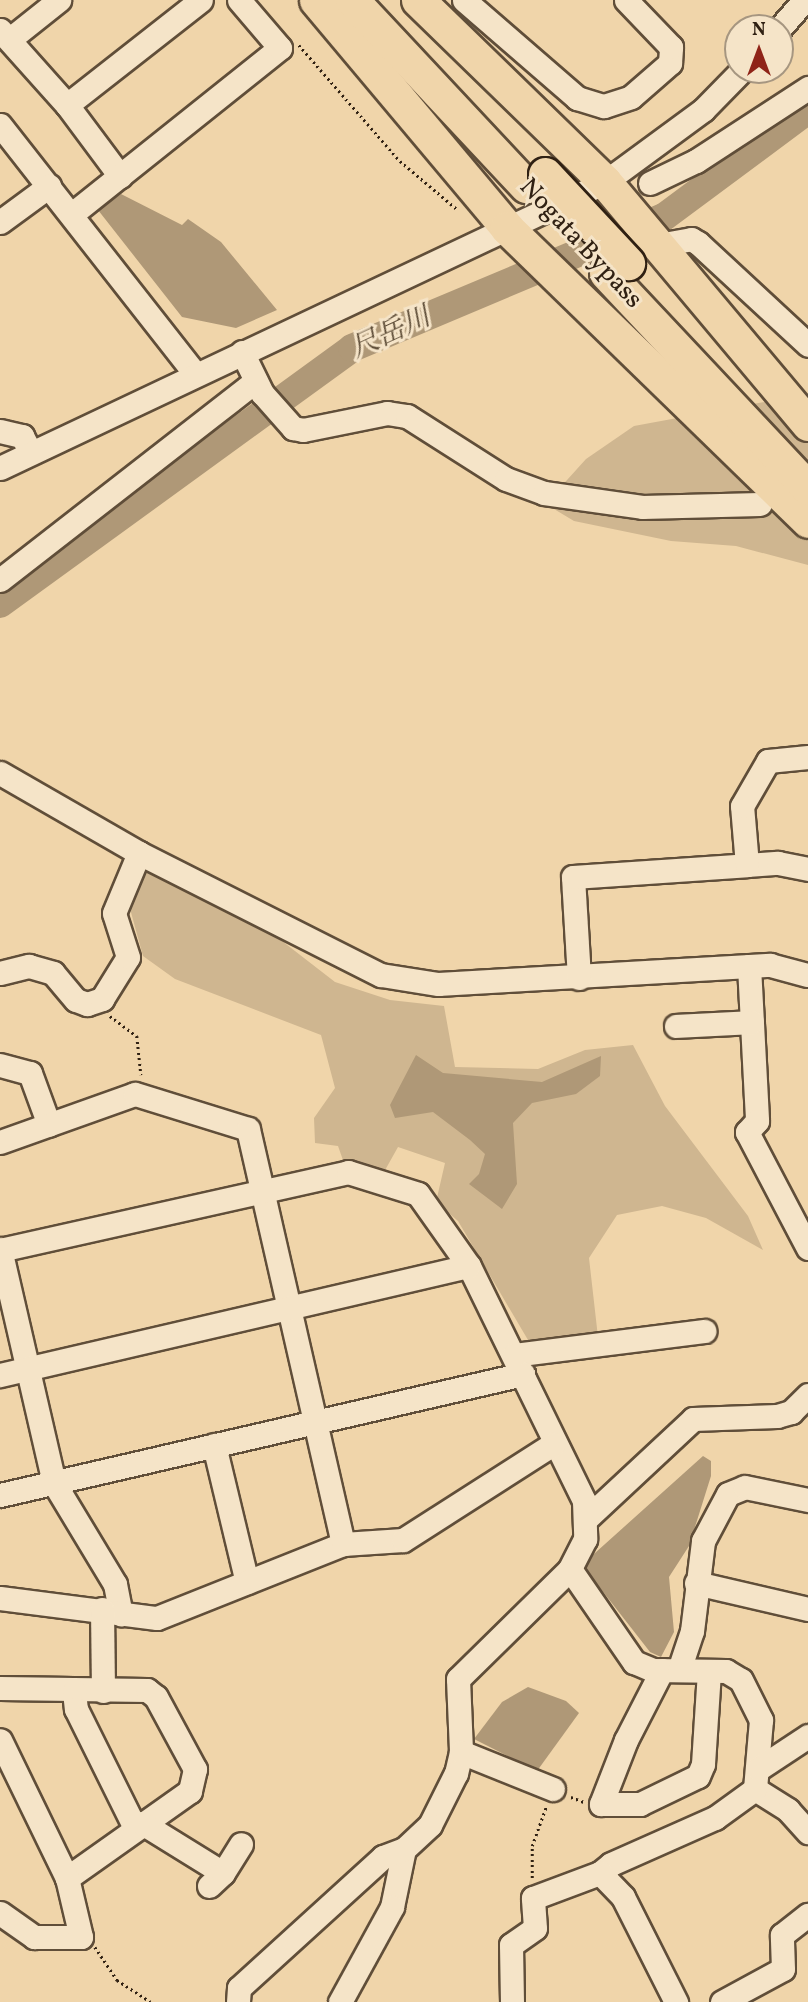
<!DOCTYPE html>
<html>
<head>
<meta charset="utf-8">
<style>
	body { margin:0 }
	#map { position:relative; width:808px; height:2002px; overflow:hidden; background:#f0d5aa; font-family:Vollkorn,"Noto Serif JP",serif }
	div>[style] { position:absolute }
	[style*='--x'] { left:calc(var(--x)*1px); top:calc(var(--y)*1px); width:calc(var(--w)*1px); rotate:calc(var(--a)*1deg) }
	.green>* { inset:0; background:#cfb690 }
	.water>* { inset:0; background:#af9877 }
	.river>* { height:28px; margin:-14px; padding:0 14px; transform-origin:14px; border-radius:14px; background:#af9877 }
	.path>* { height:2.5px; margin-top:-1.25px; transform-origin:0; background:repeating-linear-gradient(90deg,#302113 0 2px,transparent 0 5.5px) }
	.roads { filter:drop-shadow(2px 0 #604e39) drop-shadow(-2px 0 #604e39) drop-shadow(0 2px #604e39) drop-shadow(0 -2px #604e39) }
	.minor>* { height:23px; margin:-11.5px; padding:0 11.5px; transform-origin:11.5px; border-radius:11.5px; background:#f5e4c8 }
	.highway>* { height:33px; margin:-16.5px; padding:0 16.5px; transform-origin:16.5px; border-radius:16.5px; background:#f0d5aa }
	.bridges { filter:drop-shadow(2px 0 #302113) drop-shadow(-2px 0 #302113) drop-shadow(0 2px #302113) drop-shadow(0 -2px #302113) }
	.highway-bridge>* { height:33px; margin:-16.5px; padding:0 16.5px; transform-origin:16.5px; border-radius:16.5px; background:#f0d5aa }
	span { translate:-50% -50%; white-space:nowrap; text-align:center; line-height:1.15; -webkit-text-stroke:6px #f5e4c8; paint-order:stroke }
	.street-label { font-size:26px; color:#302113 }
	.water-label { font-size:28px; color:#5c4b36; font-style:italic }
	.north { position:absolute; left:724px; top:14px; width:70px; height:70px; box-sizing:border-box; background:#f5e4c8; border:2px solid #a69680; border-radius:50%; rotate:0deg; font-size:19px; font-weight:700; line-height:28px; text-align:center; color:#302113 }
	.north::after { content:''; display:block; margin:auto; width:24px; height:32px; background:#8f2418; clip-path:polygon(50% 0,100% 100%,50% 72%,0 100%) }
</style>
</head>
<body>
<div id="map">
	<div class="green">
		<div style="clip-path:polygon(808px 394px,808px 565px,736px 546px,671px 541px,574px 521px,554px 509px,558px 490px,586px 459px,634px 426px)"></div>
		<div style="clip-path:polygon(143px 868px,273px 934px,335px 982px,390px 1000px,444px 1006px,455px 1067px,538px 1069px,585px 1050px,633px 1045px,665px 1106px,748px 1216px,763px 1250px,706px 1218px,662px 1206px,617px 1215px,589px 1258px,598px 1337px,528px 1340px,458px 1221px,436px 1202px,445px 1163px,398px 1147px,384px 1172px,344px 1163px,338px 1146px,315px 1143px,314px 1118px,335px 1088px,321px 1035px,175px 979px,143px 956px,129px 905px)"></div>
	</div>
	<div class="water">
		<div style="clip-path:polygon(121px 194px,182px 225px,188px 219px,221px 242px,277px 310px,236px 328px,182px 317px,98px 210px)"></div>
		<div style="clip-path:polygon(416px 1055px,443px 1073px,542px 1082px,601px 1056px,600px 1076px,576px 1094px,532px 1103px,513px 1123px,517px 1184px,502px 1209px,469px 1184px,479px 1174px,485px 1154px,470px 1140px,433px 1112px,395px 1118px,390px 1105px)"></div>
		<div style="clip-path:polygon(703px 1456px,711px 1461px,711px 1476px,689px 1546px,669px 1577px,674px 1632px,661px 1657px,650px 1652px,586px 1570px,585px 1562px)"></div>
		<div style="clip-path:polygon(528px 1687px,566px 1701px,579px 1713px,537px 1771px,474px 1739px,502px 1702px)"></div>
	</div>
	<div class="river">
		<div style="--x:0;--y:604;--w:435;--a:-36"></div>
		<div style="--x:352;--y:348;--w:338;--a:-22.8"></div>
		<div style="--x:664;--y:217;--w:179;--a:-36.6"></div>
	</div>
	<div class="path">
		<div style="--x:299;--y:45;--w:154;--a:49"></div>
		<div style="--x:400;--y:161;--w:76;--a:40.2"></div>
		<div style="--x:110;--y:1016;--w:34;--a:37"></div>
		<div style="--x:137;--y:1036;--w:39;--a:84"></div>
		<div style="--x:571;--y:1797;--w:14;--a:21"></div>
		<div style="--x:532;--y:1878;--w:32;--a:-90"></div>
		<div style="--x:532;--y:1846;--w:41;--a:-70.3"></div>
		<div style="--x:95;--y:1947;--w:40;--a:56"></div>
		<div style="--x:117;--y:1980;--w:40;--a:32.9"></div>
	</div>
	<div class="roads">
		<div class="minor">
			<div style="--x:464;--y:0;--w:150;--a:40.9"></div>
			<div style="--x:577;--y:98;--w:28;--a:17"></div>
			<div style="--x:604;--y:106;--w:28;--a:-18"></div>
			<div style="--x:631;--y:97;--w:52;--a:-41.1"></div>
			<div style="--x:670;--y:63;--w:16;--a:-86"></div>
			<div style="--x:671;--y:47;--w:65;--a:-133.8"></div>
			<div style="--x:780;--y:28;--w:37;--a:-49"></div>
			<div style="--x:0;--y:30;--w:101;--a:48.2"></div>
			<div style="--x:67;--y:105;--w:89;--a:53.3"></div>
			<div style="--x:10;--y:39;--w:63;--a:-38.5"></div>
			<div style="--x:67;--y:105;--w:170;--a:-38.1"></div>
			<div style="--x:0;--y:125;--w:316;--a:51.9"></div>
			<div style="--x:650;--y:183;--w:51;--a:-25.6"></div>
			<div style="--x:696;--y:161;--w:134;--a:-33.1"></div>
			<div style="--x:72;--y:214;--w:266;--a:-38.6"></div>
			<div style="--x:280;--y:48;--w:63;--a:-130.5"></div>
			<div style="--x:0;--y:222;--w:61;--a:-36.3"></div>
			<div style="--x:658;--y:245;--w:34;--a:-10"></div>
			<div style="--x:691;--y:239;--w:8;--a:30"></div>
			<div style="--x:698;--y:243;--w:150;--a:42.8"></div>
			<div style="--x:242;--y:352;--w:46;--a:64"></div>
			<div style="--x:262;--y:393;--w:47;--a:48.5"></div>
			<div style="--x:293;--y:428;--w:10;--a:11"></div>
			<div style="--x:303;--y:430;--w:86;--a:-11.4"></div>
			<div style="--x:387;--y:413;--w:20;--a:9"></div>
			<div style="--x:407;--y:416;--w:117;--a:32.5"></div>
			<div style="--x:506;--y:479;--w:40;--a:20.2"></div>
			<div style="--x:544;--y:493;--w:99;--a:8.1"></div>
			<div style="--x:642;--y:507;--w:118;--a:-1.5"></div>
			<div style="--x:0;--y:431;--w:23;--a:13"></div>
			<div style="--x:22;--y:436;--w:19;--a:62"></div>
			<div style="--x:0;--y:468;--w:669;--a:-25.3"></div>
			<div style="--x:605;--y:182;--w:122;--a:-36.3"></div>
			<div style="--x:703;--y:110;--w:56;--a:-45.7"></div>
			<div style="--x:0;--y:580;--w:324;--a:-37.9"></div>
			<div style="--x:0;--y:773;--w:160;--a:29.9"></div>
			<div style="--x:139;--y:853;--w:271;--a:26.8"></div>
			<div style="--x:381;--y:975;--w:58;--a:9"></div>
			<div style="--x:438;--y:984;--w:333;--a:-3.3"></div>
			<div style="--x:770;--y:965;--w:39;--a:15"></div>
			<div style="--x:747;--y:865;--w:31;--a:-4"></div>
			<div style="--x:778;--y:863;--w:31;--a:11"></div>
			<div style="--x:749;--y:966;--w:155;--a:87"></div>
			<div style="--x:757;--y:1121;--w:15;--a:132"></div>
			<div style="--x:747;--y:1132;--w:131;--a:62.3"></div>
			<div style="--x:0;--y:973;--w:30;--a:-14"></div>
			<div style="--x:29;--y:966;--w:25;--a:16"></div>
			<div style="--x:53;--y:973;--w:35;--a:50"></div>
			<div style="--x:76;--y:1000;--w:12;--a:20"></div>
			<div style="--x:87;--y:1004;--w:16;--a:-18"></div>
			<div style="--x:102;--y:999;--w:49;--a:-58.2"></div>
			<div style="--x:128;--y:957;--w:46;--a:-107.7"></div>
			<div style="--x:114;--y:913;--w:65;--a:-67.4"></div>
			<div style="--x:579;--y:978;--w:101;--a:-93.4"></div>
			<div style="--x:573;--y:877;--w:174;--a:-3.9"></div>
			<div style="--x:747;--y:865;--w:59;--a:-94.8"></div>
			<div style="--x:742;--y:806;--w:52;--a:-60"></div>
			<div style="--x:768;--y:761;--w:40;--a:-5.7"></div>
			<div style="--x:676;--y:1026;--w:76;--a:-3"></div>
			<div style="--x:0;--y:1065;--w:31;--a:15"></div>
			<div style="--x:30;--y:1073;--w:55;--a:69.9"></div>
			<div style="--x:0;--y:1142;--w:143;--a:-19.6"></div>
			<div style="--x:135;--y:1094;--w:118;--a:17.2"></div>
			<div style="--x:248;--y:1129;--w:426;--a:77.1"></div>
			<div style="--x:0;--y:1249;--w:240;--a:77"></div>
			<div style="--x:54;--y:1483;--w:118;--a:58.9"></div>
			<div style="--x:115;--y:1584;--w:31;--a:79"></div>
			<div style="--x:0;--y:1250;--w:357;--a:-12.6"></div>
			<div style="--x:348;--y:1172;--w:73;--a:17.4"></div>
			<div style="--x:418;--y:1194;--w:88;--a:54.7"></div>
			<div style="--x:469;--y:1266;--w:262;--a:63.9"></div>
			<div style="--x:584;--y:1501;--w:38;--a:88"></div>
			<div style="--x:585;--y:1539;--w:34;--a:117"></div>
			<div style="--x:570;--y:1569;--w:157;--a:135.5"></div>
			<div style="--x:458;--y:1679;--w:73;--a:87.6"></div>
			<div style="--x:461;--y:1752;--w:22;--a:103"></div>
			<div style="--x:456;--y:1773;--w:58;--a:116.6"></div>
			<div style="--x:430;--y:1825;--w:35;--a:137"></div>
			<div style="--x:404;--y:1849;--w:59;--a:101.7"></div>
			<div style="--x:392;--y:1907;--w:108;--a:118.7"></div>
			<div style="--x:514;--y:1355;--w:192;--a:-7.2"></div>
			<div style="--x:0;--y:1375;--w:481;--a:-13.1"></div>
			<div style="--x:214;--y:1445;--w:141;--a:76.5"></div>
			<div style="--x:0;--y:1495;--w:537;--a:-13.03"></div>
			<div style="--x:587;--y:1518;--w:145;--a:-43"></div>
			<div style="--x:693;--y:1419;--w:84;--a:-2"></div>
			<div style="--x:777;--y:1416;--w:15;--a:-16"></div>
			<div style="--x:791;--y:1412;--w:24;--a:-45"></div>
			<div style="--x:570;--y:1569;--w:113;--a:55.5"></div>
			<div style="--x:634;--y:1662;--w:21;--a:23"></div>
			<div style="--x:653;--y:1670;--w:73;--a:0.8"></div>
			<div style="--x:726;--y:1671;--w:17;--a:31"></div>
			<div style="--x:741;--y:1680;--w:45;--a:63.4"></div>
			<div style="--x:761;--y:1720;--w:69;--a:95"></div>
			<div style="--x:755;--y:1789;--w:39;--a:32"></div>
			<div style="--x:788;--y:1810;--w:30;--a:48"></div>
			<div style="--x:696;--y:1583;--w:115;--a:13.1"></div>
			<div style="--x:0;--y:1598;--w:158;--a:7.3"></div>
			<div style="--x:157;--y:1618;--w:200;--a:-21.7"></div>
			<div style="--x:343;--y:1544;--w:60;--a:-3.8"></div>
			<div style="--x:403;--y:1540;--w:178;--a:-32.6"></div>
			<div style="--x:102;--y:1609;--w:82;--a:89.3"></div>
			<div style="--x:662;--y:1670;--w:79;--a:117.2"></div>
			<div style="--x:626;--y:1740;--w:69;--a:111.3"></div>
			<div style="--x:601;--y:1804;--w:39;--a:0"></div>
			<div style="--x:640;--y:1804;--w:64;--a:-25.8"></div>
			<div style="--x:698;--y:1776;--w:13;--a:-67"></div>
			<div style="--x:703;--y:1764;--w:93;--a:-86.3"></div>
			<div style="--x:679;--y:1670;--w:41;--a:-71.6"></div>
			<div style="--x:692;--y:1631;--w:91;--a:-83"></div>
			<div style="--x:703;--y:1541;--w:53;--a:-62"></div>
			<div style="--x:728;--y:1494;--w:18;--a:-22"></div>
			<div style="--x:745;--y:1487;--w:64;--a:11.7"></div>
			<div style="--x:0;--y:1688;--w:147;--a:0.8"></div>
			<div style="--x:147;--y:1690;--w:11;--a:38"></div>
			<div style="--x:156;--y:1697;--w:82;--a:61.6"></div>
			<div style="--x:195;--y:1769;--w:23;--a:103"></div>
			<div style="--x:190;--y:1791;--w:151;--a:144.7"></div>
			<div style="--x:67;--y:1878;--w:153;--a:-115.9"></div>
			<div style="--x:74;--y:1691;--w:18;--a:84"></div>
			<div style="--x:76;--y:1709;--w:133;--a:63.6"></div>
			<div style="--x:461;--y:1752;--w:99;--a:21.9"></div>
			<div style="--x:758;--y:1769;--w:60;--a:-33.4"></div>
			<div style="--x:142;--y:1823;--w:95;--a:31.7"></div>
			<div style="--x:600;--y:1873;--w:14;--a:-39"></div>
			<div style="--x:611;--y:1864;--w:114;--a:-23.9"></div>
			<div style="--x:715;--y:1818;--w:49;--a:-35.9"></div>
			<div style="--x:209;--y:1886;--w:19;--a:-43"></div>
			<div style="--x:223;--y:1873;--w:34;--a:-58"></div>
			<div style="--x:0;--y:1913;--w:42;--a:35.2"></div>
			<div style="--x:34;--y:1937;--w:47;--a:0"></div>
			<div style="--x:81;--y:1937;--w:61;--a:-103.3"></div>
			<div style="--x:238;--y:2002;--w:14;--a:-86"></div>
			<div style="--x:239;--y:1988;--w:195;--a:-42.3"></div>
			<div style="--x:383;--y:1857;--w:22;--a:-21"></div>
			<div style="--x:512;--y:2002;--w:57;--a:-91"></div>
			<div style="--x:511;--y:1945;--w:29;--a:-35"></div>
			<div style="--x:535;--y:1928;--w:30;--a:-94"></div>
			<div style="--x:533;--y:1898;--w:72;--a:-20.5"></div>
			<div style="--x:600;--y:1873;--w:33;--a:46"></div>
			<div style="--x:623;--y:1897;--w:118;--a:63.2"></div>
			<div style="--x:722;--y:2002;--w:69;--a:-28.4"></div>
			<div style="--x:783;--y:1969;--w:34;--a:-92"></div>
			<div style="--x:782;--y:1935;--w:33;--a:-38"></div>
		</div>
		<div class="highway">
			<div style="--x:316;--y:0;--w:297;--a:50"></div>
			<div style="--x:507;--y:228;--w:420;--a:44.2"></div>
			<div style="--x:352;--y:0;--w:255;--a:46.9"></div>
			<div style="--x:418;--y:0;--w:261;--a:44.2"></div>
			<div style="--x:605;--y:182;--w:316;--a:50"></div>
			<div style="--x:606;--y:273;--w:295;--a:46.8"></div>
		</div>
	</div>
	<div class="bridges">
		<div class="highway-bridge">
			<div style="--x:545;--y:174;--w:122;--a:47"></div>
		</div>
	</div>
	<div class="street-label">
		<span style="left:580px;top:244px;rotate:47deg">Nogata Bypass</span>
	</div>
	<div class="water-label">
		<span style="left:391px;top:334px;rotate:-25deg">尺岳川</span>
	</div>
	<div class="north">N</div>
</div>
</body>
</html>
